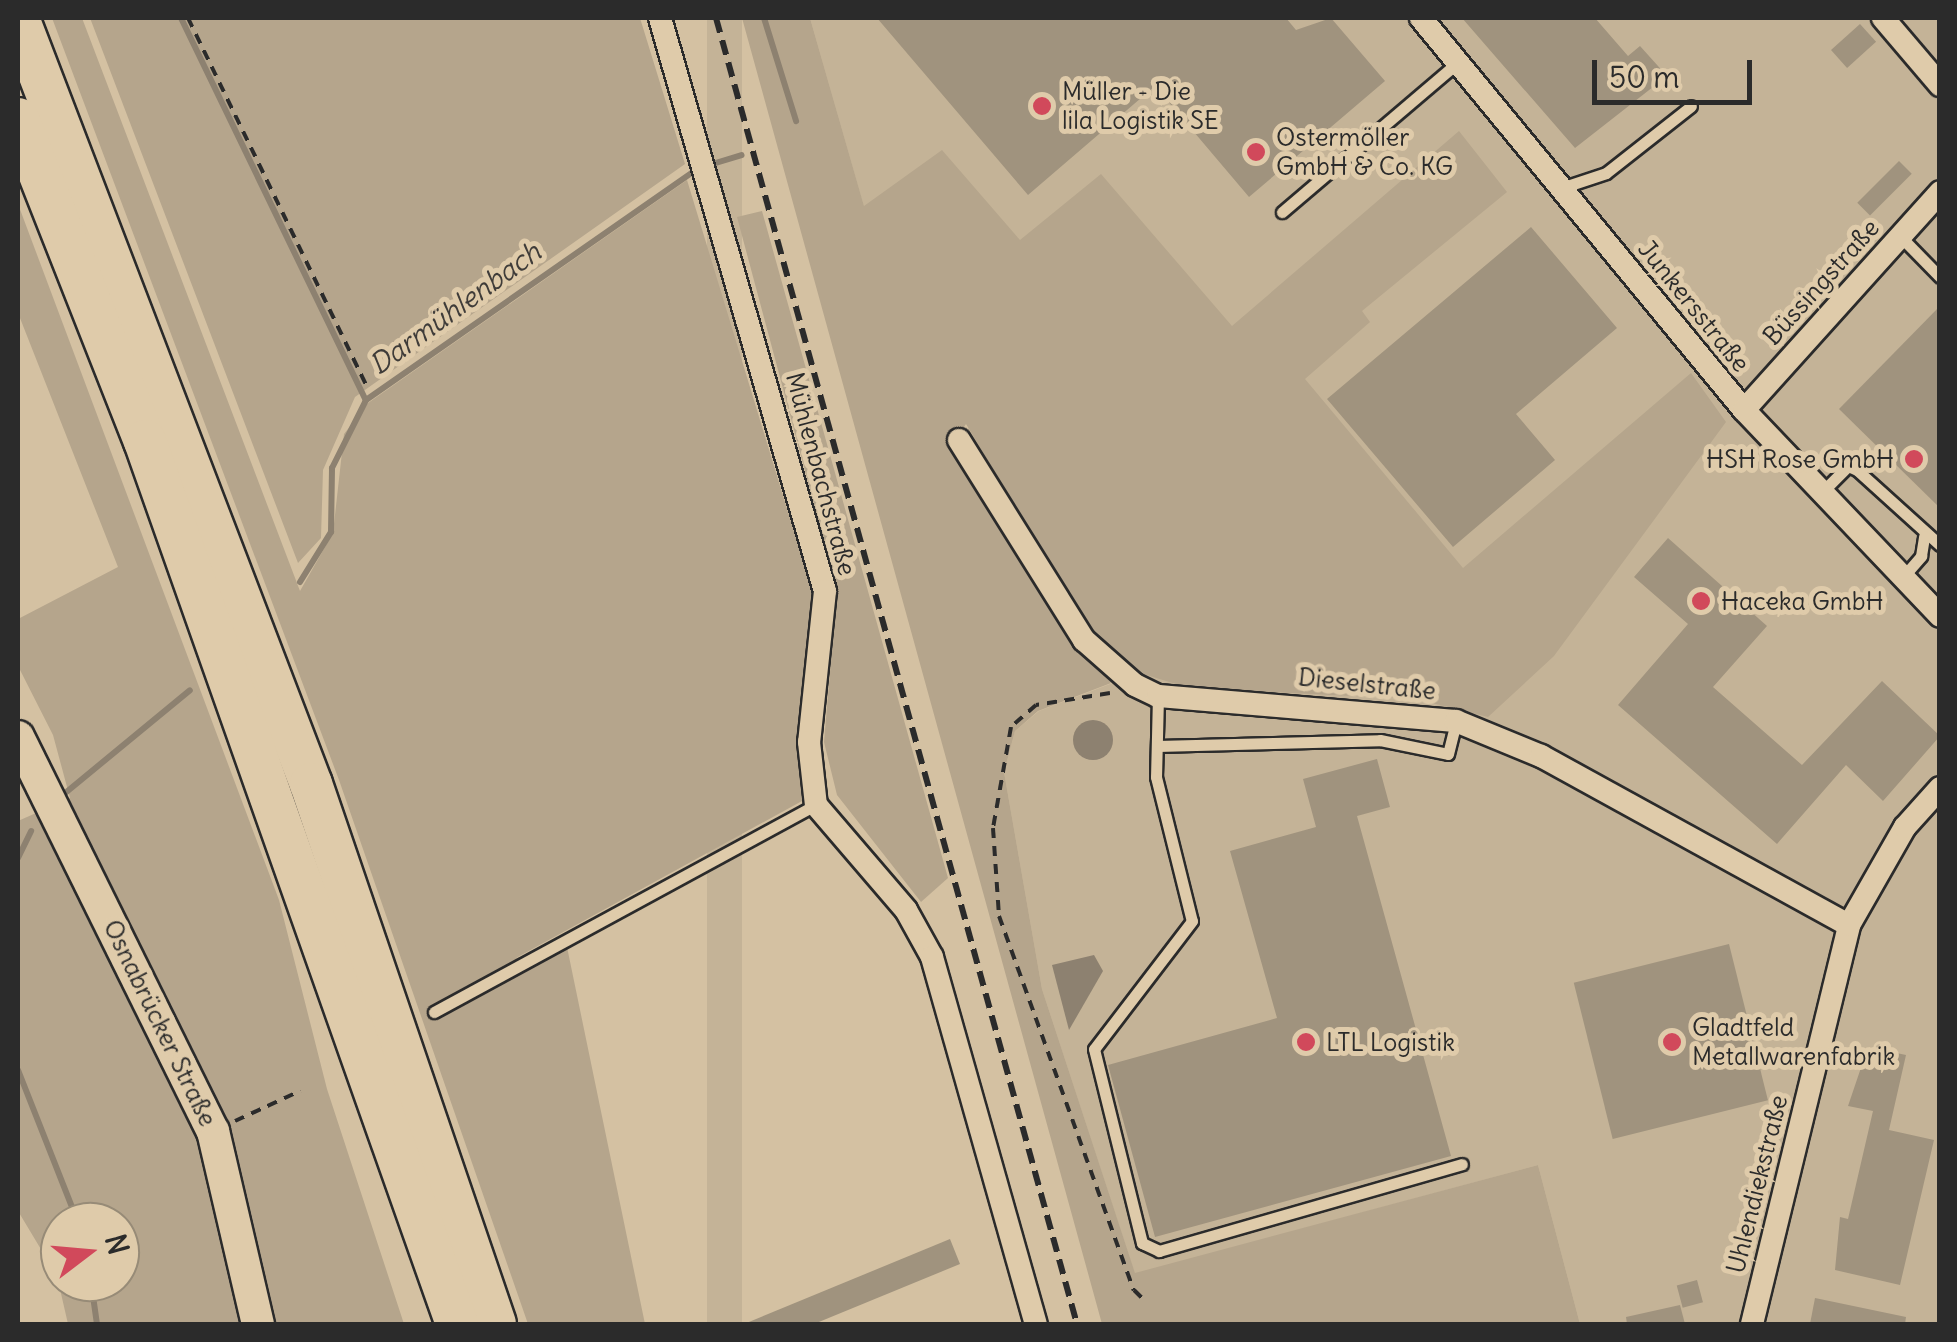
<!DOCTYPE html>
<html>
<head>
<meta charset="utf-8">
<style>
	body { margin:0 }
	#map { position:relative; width:1957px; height:1342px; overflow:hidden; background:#d4c1a2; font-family:Delius,sans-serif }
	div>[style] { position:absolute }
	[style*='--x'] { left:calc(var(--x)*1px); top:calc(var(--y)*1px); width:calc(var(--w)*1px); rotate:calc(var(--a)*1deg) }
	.built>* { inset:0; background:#c4b397; transform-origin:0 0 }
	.green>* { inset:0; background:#b5a58c }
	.water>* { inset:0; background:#8d8170 }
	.round { border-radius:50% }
	.stream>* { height:6px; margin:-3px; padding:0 3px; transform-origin:3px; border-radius:3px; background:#8d8170 }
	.building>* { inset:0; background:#a0937e; transform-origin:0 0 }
	.path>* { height:4px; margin-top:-2px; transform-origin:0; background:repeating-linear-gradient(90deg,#2b2b2b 0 10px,transparent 0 18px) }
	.roads { filter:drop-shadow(2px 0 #2b2b2b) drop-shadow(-2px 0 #2b2b2b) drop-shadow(0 2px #2b2b2b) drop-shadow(0 -2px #2b2b2b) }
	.lane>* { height:11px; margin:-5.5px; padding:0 5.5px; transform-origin:5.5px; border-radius:5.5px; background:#dfcbaa }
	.street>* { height:22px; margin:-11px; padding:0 11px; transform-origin:11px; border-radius:11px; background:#dfcbaa }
	.secondary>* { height:32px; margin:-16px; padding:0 16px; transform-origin:16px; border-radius:16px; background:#dfcbaa }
	.highway>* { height:42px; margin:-21px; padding:0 21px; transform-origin:21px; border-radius:21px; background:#dfcbaa }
	.rail>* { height:6px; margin-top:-3px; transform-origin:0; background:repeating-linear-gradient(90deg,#2b2b2b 0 15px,transparent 0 23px) }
	.dots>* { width:28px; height:28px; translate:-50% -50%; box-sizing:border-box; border:5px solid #dfcbaa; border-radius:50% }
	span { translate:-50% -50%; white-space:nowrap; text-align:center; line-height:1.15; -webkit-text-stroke:10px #dfcbaa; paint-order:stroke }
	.poi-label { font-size:25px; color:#2b2b2b }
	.left { translate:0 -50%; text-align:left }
	.right { translate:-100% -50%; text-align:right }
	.street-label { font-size:25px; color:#2b2b2b }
	.water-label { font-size:28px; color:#3f3c39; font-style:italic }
	.frame { position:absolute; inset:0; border:20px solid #2b2b2b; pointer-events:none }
	.north { position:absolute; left:40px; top:1202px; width:100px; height:100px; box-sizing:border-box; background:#dfcbaa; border:2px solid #978b77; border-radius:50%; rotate:74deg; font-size:28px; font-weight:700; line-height:40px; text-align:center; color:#2b2b2b }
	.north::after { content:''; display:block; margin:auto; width:35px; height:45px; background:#d1495b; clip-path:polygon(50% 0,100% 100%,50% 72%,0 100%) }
	.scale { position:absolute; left:1592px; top:60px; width:160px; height:45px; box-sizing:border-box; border:5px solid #2b2b2b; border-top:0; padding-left:12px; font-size:30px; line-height:35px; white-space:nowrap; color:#2b2b2b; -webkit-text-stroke:8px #dfcbaa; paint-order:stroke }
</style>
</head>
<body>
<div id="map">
	<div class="built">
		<div style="left:707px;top:18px;width:35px;height:1355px"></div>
		<div style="clip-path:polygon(810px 18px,1939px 18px,1939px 1324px,1580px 1324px,1538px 1165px,1135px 1274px,1042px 989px,1004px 772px,1015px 731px,1039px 711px,1139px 673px,1089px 630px,879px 259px)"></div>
	</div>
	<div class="green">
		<div style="clip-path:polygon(52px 18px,82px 18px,300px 591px,333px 533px,344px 434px,368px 403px,687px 180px,812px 591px,802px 801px,516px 958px,567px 947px,645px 1324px,528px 1324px,339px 780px)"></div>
		<div style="clip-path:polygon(90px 18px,640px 18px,685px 164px,355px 397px,323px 470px,321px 538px,298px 563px)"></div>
		<div style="clip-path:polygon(742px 18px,810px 18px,864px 206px,942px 150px,1020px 240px,1101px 174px,1232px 326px,1459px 131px,1507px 192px,1362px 311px,1370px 322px,1305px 379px,1463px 568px,1691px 373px,1726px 422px,1554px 656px,1488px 717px,1416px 699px,1189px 688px,1140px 673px,1089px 630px,966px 424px,953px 443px,1111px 683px,1038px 711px,1015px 731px,1004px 772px,1042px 989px,1135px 1273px,1538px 1165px,1580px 1324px,1102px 1324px)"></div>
		<div style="clip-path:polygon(evenodd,18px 204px,279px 900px,327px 1089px,404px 1324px,68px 1324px,57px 1276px,18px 1211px,18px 821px,70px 798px,53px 735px,18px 666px,18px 619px,118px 567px,18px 313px,18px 204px,60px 1222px,120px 1222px,120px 1282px,60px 1282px,60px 1222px)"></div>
		<div style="clip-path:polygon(762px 211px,948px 878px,921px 902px,837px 795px,824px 742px,837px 590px,737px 217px)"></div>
	</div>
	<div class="water">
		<div class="round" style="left:1073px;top:720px;width:40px;height:40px"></div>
		<div style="clip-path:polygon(1094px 955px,1103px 971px,1069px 1030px,1052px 965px)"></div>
	</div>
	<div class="stream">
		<div style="--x:181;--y:18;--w:424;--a:64.2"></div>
		<div style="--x:764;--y:18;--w:108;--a:72.7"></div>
		<div style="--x:709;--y:165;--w:34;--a:-17"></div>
		<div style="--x:300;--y:582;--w:59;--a:-58.2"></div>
		<div style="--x:331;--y:532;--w:64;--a:-89.1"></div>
		<div style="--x:332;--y:468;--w:76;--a:-63.4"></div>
		<div style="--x:366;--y:400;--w:404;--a:-34.9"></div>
		<div style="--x:64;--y:794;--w:163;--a:-39.5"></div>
		<div style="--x:18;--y:858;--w:30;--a:-64"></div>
		<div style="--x:18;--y:1070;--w:163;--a:68.5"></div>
		<div style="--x:91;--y:1282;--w:42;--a:81.9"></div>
	</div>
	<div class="building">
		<div style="clip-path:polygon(877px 18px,1286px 18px,1296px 30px,1331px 18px,1385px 81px,1249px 197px,1155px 86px,1028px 195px)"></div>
		<div style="clip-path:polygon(1462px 18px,1595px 18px,1628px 56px,1640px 46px,1667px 76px,1575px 148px)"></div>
		<div style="left:1860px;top:24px;width:24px;height:39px;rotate:48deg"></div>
		<div style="left:1899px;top:161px;width:18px;height:59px;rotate:45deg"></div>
		<div style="clip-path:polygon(1531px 227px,1617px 328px,1516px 414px,1555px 460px,1453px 547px,1327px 399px)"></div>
		<div style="clip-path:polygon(1940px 306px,1940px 508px,1839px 409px)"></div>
		<div style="clip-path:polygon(1668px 538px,1767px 626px,1713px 687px,1802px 765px,1882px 681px,1940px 736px,1883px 801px,1846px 765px,1777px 844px,1618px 705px,1688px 624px,1634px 577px)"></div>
		<div style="clip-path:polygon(1377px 759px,1390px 807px,1357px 816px,1451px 1156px,1155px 1237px,1108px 1065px,1277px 1018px,1230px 851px,1316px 827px,1303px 779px)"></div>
		<div style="left:1729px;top:944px;width:161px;height:160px;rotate:76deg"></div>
		<div style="clip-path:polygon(1868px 1047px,1906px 1055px,1889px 1130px,1934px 1140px,1900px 1285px,1835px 1270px,1840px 1217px,1848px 1219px,1873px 1111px,1848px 1106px)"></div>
		<div style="clip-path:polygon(950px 1239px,960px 1264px,814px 1324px,744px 1324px)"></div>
		<div style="left:1697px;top:1280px;width:23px;height:21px;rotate:75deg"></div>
		<div style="clip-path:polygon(1815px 1298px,1906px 1317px,1905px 1324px,1810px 1324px)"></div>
		<div style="clip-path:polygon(1680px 1305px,1685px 1324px,1627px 1324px,1626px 1317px)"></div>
	</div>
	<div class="path">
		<div style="--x:188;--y:18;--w:410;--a:64.1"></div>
		<div style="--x:1110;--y:693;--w:75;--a:170.8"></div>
		<div style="--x:1036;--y:705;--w:33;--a:139"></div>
		<div style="--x:1011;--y:727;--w:103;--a:100.1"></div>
		<div style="--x:993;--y:828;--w:88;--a:86.1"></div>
		<div style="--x:999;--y:916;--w:398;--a:70.2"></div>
		<div style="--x:1134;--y:1290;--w:17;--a:45"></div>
		<div style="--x:235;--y:1121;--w:72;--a:-24.8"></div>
	</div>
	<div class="roads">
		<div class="lane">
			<div style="--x:1561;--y:188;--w:47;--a:-18.4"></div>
			<div style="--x:1606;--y:173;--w:108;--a:-38.2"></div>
			<div style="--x:1282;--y:212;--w:231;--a:-40.4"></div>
			<div style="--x:1900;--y:236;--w:57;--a:45.7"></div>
			<div style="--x:1822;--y:492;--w:37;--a:-45"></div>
			<div style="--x:1848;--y:466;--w:10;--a:24"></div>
			<div style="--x:1857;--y:470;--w:112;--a:42.1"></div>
			<div style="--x:1903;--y:577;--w:28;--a:-49"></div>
			<div style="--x:1921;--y:556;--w:20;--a:-81"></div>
			<div style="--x:1158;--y:696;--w:81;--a:91.4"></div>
			<div style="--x:1156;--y:777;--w:148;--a:76"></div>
			<div style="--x:1192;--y:921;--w:161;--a:127.4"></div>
			<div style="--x:1094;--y:1049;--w:200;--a:76.1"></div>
			<div style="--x:1142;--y:1243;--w:19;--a:25"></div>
			<div style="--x:1159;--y:1251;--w:315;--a:-16"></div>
			<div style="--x:1157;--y:746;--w:223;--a:-1.5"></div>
			<div style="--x:1380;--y:740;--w:69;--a:11.6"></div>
			<div style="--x:1448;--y:754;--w:34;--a:-76"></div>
			<div style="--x:434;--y:1012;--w:434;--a:-28.5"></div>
		</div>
		<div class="street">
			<div style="--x:660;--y:18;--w:596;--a:73.94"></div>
			<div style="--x:825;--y:591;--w:152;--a:96"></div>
			<div style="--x:809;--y:742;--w:63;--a:83.7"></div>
			<div style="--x:816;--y:805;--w:138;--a:49.4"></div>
			<div style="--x:906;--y:910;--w:54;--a:61"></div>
			<div style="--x:932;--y:957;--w:381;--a:74.2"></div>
			<div style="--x:1421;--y:18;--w:508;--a:50.51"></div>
			<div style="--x:1744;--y:410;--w:284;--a:46.4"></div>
			<div style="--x:1883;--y:18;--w:88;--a:49.6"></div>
			<div style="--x:1744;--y:410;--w:293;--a:-48"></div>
			<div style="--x:959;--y:440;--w:236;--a:58"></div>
			<div style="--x:1084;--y:640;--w:68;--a:41.4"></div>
			<div style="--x:1135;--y:685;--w:25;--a:26"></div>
			<div style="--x:1158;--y:696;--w:299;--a:4.8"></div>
			<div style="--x:1456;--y:721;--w:92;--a:22.4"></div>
			<div style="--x:1541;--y:756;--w:351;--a:28.8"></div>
			<div style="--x:1752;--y:1324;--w:411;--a:-76.3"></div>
			<div style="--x:1849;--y:925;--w:113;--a:-60.3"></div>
			<div style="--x:1905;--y:827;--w:52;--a:-48.1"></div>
		</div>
		<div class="secondary">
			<div style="--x:18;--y:737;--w:440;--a:63.7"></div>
			<div style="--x:213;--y:1131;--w:198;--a:76.9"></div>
		</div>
		<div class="highway">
			<div style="--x:18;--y:18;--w:820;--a:69.07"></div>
			<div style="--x:311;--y:784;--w:570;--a:71.18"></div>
			<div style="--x:18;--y:119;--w:346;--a:68.5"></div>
			<div style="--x:145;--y:441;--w:937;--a:70.54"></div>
		</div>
	</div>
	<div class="rail">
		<div style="--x:716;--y:18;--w:1355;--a:74.55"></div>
	</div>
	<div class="dots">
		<div style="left:1042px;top:106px;background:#d1495b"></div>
		<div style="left:1256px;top:152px;background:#d1495b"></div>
		<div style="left:1914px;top:459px;background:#d1495b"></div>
		<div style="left:1701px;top:601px;background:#d1495b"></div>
		<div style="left:1306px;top:1042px;background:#d1495b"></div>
		<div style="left:1672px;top:1042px;background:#d1495b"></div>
	</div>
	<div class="poi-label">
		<span class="left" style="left:1062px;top:106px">Müller - Die<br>lila Logistik SE</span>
		<span class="left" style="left:1276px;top:152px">Ostermöller<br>GmbH &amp; Co. KG</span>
		<span class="right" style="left:1894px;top:459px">HSH Rose GmbH</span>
		<span class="left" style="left:1721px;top:601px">Haceka GmbH</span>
		<span class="left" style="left:1692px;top:1042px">Gladtfeld<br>Metallwarenfabrik</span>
		<span class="left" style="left:1326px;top:1042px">LTL Logistik</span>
	</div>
	<div class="street-label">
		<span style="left:1821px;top:282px;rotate:-48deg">Büssingstraße</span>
		<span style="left:1694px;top:306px;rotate:51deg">Junkersstraße</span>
		<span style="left:821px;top:474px;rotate:75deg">Mühlenbachstraße</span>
		<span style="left:1367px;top:684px;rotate:6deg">Dieselstraße</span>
		<span style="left:160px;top:1023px;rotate:64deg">Osnabrücker Straße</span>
		<span style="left:1757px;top:1184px;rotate:-76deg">Uhlendiekstraße</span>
	</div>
	<div class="water-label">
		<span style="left:455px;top:308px;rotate:-36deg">Darmühlenbach</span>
	</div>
	<div class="frame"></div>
	<div class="north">N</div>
	<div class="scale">50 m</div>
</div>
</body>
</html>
